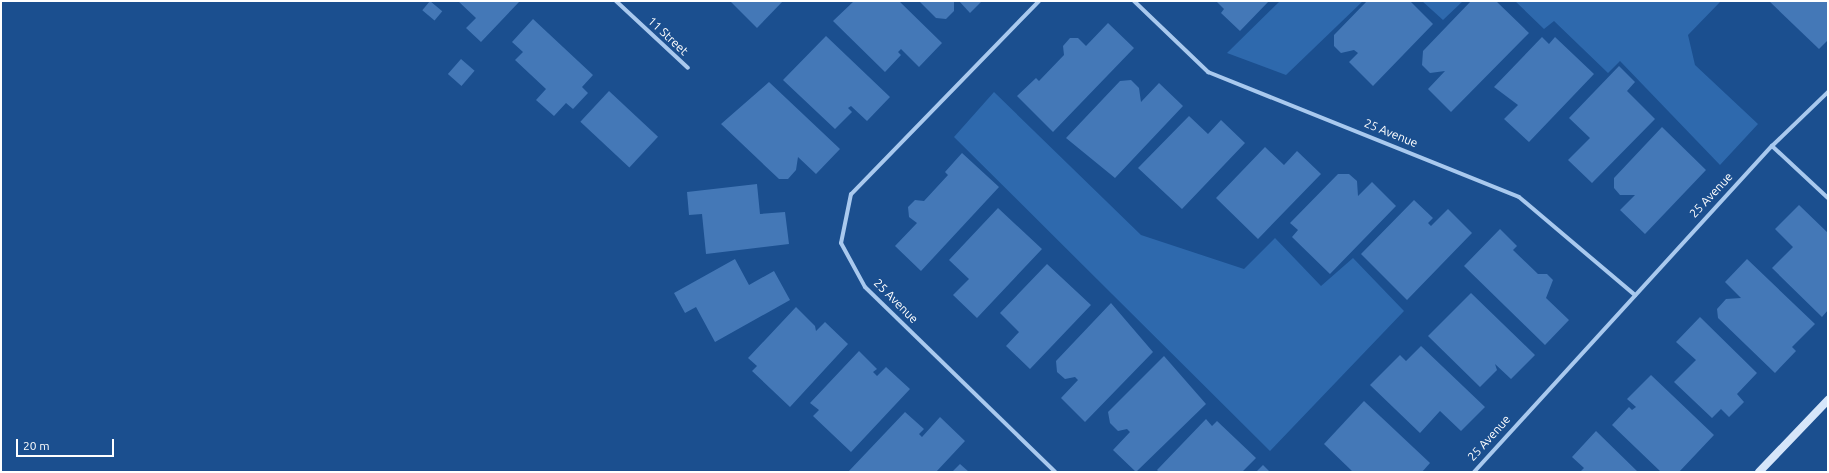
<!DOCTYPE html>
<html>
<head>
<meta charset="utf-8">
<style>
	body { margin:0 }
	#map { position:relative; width:1829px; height:473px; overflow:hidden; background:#1b4f8f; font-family:Ubuntu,sans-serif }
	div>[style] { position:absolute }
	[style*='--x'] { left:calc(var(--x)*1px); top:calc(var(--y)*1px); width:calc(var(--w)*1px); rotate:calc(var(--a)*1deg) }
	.green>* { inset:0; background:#2e69ad }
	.building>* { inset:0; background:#4478b7; transform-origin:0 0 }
	.street>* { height:4px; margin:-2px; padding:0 2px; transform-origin:2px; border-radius:2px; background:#a9c9ee }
	.secondary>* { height:8px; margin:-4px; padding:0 4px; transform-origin:4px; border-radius:4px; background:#d6e6fa }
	span { translate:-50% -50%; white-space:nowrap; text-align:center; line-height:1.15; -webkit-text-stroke:3px #1b4f8f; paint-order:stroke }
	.street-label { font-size:12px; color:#fff }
	.frame { position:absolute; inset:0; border:2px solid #fff; pointer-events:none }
	.scale { position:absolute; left:16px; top:439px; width:98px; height:18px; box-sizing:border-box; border:2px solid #fff; border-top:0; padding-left:5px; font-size:12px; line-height:14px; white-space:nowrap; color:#fff; -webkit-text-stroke:3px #1b4f8f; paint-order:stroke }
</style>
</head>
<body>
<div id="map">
	<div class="green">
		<div style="clip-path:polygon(1280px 1px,1363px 1px,1286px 75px,1227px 53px)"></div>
		<div style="clip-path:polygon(1422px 1px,1463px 1px,1443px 20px)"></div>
		<div style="clip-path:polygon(1515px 1px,1721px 1px,1688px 35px,1695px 65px,1758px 124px,1720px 165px,1620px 61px,1608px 73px,1554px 21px,1544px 29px)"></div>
		<div style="clip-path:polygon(994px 92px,1141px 235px,1244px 269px,1275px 238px,1321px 286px,1353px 258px,1404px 311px,1270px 451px,954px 137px)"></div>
	</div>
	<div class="building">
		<div style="left:430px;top:1px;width:16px;height:12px;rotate:40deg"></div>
		<div style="clip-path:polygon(458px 1px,518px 1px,519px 2px,481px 42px,466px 28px,476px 18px)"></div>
		<div style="clip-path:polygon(730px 1px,783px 1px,757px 28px)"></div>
		<div style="clip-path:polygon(854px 1px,899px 1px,942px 43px,919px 67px,901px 49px,898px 52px,901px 55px,885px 72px,833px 21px)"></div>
		<div style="clip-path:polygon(919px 1px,954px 1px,954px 11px,946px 19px,936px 18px)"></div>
		<div style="clip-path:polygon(959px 1px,982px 1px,970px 13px)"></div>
		<div style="clip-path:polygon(1216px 1px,1269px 1px,1240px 31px,1221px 13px,1224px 9px)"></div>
		<div style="clip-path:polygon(1367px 1px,1410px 1px,1433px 24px,1373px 86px,1349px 62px,1358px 53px,1354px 50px,1341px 53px,1334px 46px,1334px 35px)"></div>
		<div style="clip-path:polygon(1471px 1px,1496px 1px,1529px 33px,1451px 112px,1428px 89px,1445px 71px,1430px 73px,1422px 65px,1423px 51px)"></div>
		<div style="clip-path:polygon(1769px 1px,1828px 1px,1828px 40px,1819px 49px)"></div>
		<div style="clip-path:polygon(533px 19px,593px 75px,582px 87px,588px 93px,573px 109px,566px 103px,554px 116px,536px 100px,546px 89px,515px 60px,523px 52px,512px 42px)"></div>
		<div style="clip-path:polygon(1108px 23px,1134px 48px,1053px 132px,1017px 96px,1036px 78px,1039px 81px,1064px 55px,1063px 46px,1070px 38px,1078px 38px,1086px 46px)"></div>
		<div style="clip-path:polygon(826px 36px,890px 97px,867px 121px,851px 106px,848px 108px,852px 112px,835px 129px,783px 80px)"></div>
		<div style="clip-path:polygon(1542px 37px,1549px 44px,1555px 37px,1594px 74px,1529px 142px,1504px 119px,1518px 105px,1494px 87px)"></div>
		<div style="left:461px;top:59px;width:18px;height:20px;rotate:41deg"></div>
		<div style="clip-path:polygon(1619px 66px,1635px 82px,1627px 91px,1655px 119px,1592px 183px,1568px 160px,1590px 138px,1569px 118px)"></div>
		<div style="clip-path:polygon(1131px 80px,1139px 88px,1141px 102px,1159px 83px,1183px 106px,1115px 178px,1066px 138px,1120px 81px)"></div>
		<div style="clip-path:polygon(769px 82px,840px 149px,816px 174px,798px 157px,796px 170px,788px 179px,779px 179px,721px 124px)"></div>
		<div style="left:609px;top:91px;width:67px;height:42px;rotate:43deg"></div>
		<div style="clip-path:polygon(1189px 116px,1208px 134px,1221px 120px,1245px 143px,1182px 209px,1138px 168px)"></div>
		<div style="clip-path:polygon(1662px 127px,1706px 170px,1645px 234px,1620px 210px,1635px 195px,1620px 195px,1614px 188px,1614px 178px)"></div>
		<div style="clip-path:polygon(1265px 147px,1284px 165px,1297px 151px,1321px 174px,1258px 239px,1216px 198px)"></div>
		<div style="clip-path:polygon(962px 153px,999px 187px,921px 271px,895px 246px,917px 223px,909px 217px,908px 207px,915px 200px,924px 201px,948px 175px,945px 172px)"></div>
		<div style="clip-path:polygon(1338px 174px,1349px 174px,1357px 181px,1358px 196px,1372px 182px,1396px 206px,1330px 274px,1292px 237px,1298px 230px,1290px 223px)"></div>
		<div style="clip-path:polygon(757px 184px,760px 214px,785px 212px,789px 244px,706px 254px,702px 214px,689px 215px,687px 192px)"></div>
		<div style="clip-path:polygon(1414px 200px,1433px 218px,1428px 223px,1431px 226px,1448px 209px,1472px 233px,1407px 300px,1361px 254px)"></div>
		<div style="clip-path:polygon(1799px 205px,1828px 233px,1828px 310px,1822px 317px,1772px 268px,1793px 247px,1775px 229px)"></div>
		<div style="clip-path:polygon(998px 208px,1042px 249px,977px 318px,953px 295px,969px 279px,949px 260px)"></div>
		<div style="clip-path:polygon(1500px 229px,1517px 246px,1513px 250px,1538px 274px,1547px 274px,1553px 280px,1546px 298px,1569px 320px,1545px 345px,1464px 266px)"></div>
		<div style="clip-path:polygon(735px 259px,749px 285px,774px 271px,790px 300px,715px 342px,696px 307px,685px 313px,674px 293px)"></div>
		<div style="clip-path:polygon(1747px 259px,1815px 324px,1792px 347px,1796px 351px,1775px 373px,1718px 318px,1717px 309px,1726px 299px,1741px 298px,1725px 282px)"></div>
		<div style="clip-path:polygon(1047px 264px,1091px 305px,1030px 369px,1006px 346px,1019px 332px,1000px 313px)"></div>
		<div style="clip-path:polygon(1471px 293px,1535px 355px,1511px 379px,1495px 364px,1497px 370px,1480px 387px,1428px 336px)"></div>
		<div style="clip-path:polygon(1111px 303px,1153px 352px,1085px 422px,1061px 398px,1078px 380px,1075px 377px,1065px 379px,1057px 372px,1056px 361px)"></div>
		<div style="clip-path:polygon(796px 307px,815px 326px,816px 331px,825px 322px,848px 344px,790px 407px,752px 371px,757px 366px,748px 358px)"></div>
		<div style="clip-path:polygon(1700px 317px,1757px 373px,1737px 394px,1744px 402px,1729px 417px,1721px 409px,1712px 418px,1674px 382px,1696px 360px,1676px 342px)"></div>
		<div style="clip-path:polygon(1421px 346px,1485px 407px,1461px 431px,1440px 411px,1420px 433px,1370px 385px,1400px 355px,1406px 361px)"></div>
		<div style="clip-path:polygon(859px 351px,877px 369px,873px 372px,877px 376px,886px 367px,910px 389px,851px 452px,813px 416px,819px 410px,810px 403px)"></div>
		<div style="clip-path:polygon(1164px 356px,1206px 404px,1136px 472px,1113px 450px,1130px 432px,1127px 429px,1118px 431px,1110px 423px,1108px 412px)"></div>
		<div style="clip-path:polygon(1651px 375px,1714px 435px,1679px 472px,1661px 472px,1612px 425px,1629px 407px,1632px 410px,1636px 407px,1627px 399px)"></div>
		<div style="clip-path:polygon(1364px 401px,1430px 463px,1422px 472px,1353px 472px,1324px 444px)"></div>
		<div style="clip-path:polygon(905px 412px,924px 429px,919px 434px,922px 437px,940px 417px,965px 441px,936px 472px,848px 472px)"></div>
		<div style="clip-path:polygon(1206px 419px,1212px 426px,1217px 421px,1256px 458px,1242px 472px,1159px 472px,1157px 470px)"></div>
		<div style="clip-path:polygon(1596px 431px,1638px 472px,1580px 472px,1584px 468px,1572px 457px)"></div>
		<div style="clip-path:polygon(960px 464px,969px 472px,952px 472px)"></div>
		<div style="clip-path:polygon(1263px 465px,1270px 472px,1256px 472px)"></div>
	</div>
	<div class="street">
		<div style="--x:616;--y:1;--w:98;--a:42.9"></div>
		<div style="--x:1039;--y:1;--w:269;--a:134.2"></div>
		<div style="--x:851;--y:194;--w:50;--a:101.5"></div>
		<div style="--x:841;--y:243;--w:50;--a:61.4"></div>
		<div style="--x:865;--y:287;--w:265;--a:44.2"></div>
		<div style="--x:1134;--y:1;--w:103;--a:43.8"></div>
		<div style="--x:1208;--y:72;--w:335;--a:21.9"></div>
		<div style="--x:1519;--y:197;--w:152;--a:40.2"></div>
		<div style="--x:1772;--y:146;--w:76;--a:42.9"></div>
		<div style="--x:1474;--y:472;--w:442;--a:-47.6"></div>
		<div style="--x:1772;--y:146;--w:78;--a:-44"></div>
	</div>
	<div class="secondary">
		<div style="--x:1759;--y:472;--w:100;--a:-46.2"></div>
	</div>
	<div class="street-label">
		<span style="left:668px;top:36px;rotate:43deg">11 Street</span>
		<span style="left:1391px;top:133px;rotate:22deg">25 Avenue</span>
		<span style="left:1711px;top:195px;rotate:-47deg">25 Avenue</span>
		<span style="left:896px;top:301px;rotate:45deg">25 Avenue</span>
		<span style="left:1489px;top:438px;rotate:-48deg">25 Avenue</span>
	</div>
	<div class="frame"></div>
	<div class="scale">20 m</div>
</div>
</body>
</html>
